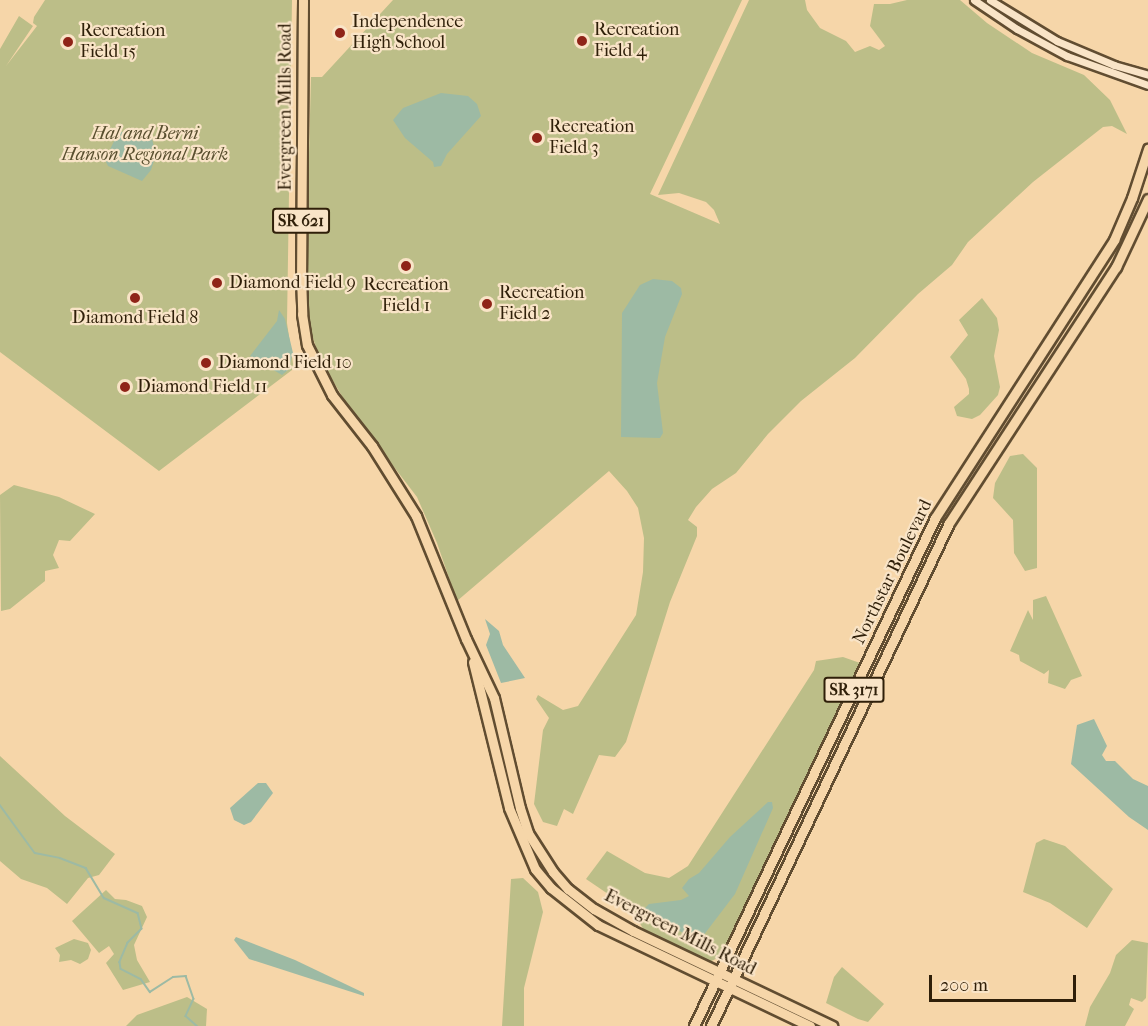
<!DOCTYPE html>
<html>
<head>
<meta charset="utf-8">
<style>
	body { margin:0 }
	#map { position:relative; width:1148px; height:1026px; overflow:hidden; background:#f6d6a9; font-family:"IM FELL French Canon",serif }
	div>[style] { position:absolute }
	[style*='--x'] { left:calc(var(--x)*1px); top:calc(var(--y)*1px); width:calc(var(--w)*1px); rotate:calc(var(--a)*1deg) }
	.green>* { inset:0; background:#bcbe88 }
	.water>* { inset:0; background:#9dbaa4 }
	.stream>* { height:1.5px; margin:-0.75px; padding:0 0.75px; transform-origin:0.75px; border-radius:0.75px; background:#9dbaa4 }
	.roads { filter:drop-shadow(2px 0 #614d31) drop-shadow(-2px 0 #614d31) drop-shadow(0 2px #614d31) drop-shadow(0 -2px #614d31) }
	.tertiary>* { height:7px; margin:-3.5px; padding:0 3.5px; transform-origin:3.5px; border-radius:3.5px; background:#f9e4c7 }
	.primary>* { height:9px; margin:-4.5px; padding:0 4.5px; transform-origin:4.5px; border-radius:4.5px; background:#f6d6a9 }
	.dots>* { width:16px; height:16px; translate:-50% -50%; box-sizing:border-box; border:3px solid #f9e4c7; border-radius:50% }
	span { translate:-50% -50%; white-space:nowrap; text-align:center; line-height:1.15; -webkit-text-stroke:4.5px #f9e4c7; paint-order:stroke }
	.shield-label span { padding:2px 4px; background:#f9e4c7; border:2px solid; border-radius:4px; -webkit-text-stroke-width:0 }
	.shield-label { font-size:16px; color:#2f1f09; font-weight:700 }
	.poi-label { font-size:18px; color:#2f1f09 }
	.left { translate:0 -50%; text-align:left }
	.street-label { font-size:18px; color:#2f1f09 }
	.park-label { font-size:18px; color:#594f2f; font-style:italic }
	.scale { position:absolute; left:929px; top:975px; width:147px; height:27px; box-sizing:border-box; border:3px solid #2f1f09; border-top:0; padding-left:8px; font-size:18px; line-height:21px; white-space:nowrap; color:#2f1f09; -webkit-text-stroke:4px #f9e4c7; paint-order:stroke }
</style>
</head>
<body>
<div id="map">
	<div class="green">
		<div style="clip-path:polygon(45px 0,292px 0,287px 323px,293px 364px,292px 370px,159px 471px,0 352px,0 49px,19px 16px,33px 26px,6px 66px,37px 26px,33px 23px,34px 17px)"></div>
		<div style="clip-path:polygon(393px 0,742px 0,650px 194px,720px 224px,714px 210px,706px 202px,679px 193px,658px 195px,749px 0,805px 0,807px 10px,820px 28px,846px 41px,855px 52px,870px 46px,879px 50px,885px 46px,870px 26px,874px 4px,890px 4px,907px 0,960px 0,987px 23px,1032px 53px,1084px 75px,1110px 100px,1127px 134px,1112px 126px,1103px 127px,1033px 182px,968px 242px,952px 265px,918px 294px,855px 358px,801px 401px,768px 434px,736px 473px,712px 489px,696px 507px,688px 520px,697px 527px,697px 536px,670px 602px,626px 742px,615px 757px,599px 755px,573px 814px,564px 809px,557px 826px,543px 822px,534px 804px,543px 730px,549px 718px,536px 699px,538px 695px,563px 710px,578px 706px,636px 615px,643px 572px,644px 538px,638px 508px,627px 491px,609px 471px,457px 601px,437px 543px,417px 497px,351px 411px,321px 361px,310px 330px,305px 305px,311px 77px,322px 77px)"></div>
		<div style="clip-path:polygon(982px 298px,997px 318px,999px 330px,994px 356px,1000px 387px,998px 395px,980px 415px,972px 419px,957px 416px,954px 407px,969px 394px,969px 389px,966px 379px,950px 357px,968px 335px,959px 320px)"></div>
		<div style="clip-path:polygon(1023px 454px,1037px 468px,1037px 568px,1025px 571px,1014px 553px,1013px 520px,993px 498px,995px 483px,1010px 456px)"></div>
		<div style="clip-path:polygon(14px 485px,59px 497px,95px 514px,70px 541px,59px 540px,53px 555px,59px 568px,45px 571px,45px 581px,10px 609px,1px 611px,0 495px)"></div>
		<div style="clip-path:polygon(1046px 596px,1082px 676px,1071px 680px,1065px 689px,1048px 683px,1049px 670px,1044px 674px,1020px 661px,1019px 655px,1010px 651px,1028px 610px,1033px 620px,1033px 600px)"></div>
		<div style="clip-path:polygon(843px 657px,860px 663px,720px 957px,707px 963px,646px 934px,633px 911px,586px 879px,607px 851px,645px 873px,669px 878px,688px 866px,814px 670px,816px 661px)"></div>
		<div style="clip-path:polygon(0 756px,65px 816px,115px 854px,99px 875px,88px 878px,67px 904px,47px 888px,21px 879px,0 861px)"></div>
		<div style="clip-path:polygon(1044px 839px,1065px 846px,1113px 889px,1087px 928px,1050px 903px,1023px 892px,1036px 843px)"></div>
		<div style="clip-path:polygon(523px 878px,538px 892px,543px 912px,524px 988px,524px 1026px,502px 1026px,511px 879px)"></div>
		<div style="clip-path:polygon(106px 890px,115px 899px,126px 900px,142px 906px,147px 917px,134px 945px,137px 960px,150px 982px,123px 990px,106px 963px,114px 954px,109px 946px,99px 953px,72px 921px)"></div>
		<div style="clip-path:polygon(74px 939px,88px 943px,91px 950px,88px 959px,80px 964px,71px 960px,59px 962px,60px 955px,55px 948px)"></div>
		<div style="clip-path:polygon(1132px 940px,1148px 943px,1146px 998px,1142px 1002px,1131px 998px,1129px 1005px,1134px 1009px,1125px 1026px,1085px 1026px,1090px 1007px,1110px 973px,1116px 955px)"></div>
		<div style="clip-path:polygon(842px 967px,884px 1004px,868px 1022px,858px 1019px,826px 1003px,834px 977px)"></div>
		<div style="clip-path:polygon(187px 997px,207px 1009px,206px 1026px,126px 1026px,137px 1015px)"></div>
	</div>
	<div class="water">
		<div style="clip-path:polygon(441px 93px,468px 96px,477px 104px,481px 116px,447px 154px,441px 166px,434px 167px,433px 162px,405px 138px,393px 120px,403px 108px)"></div>
		<div style="clip-path:polygon(138px 130px,151px 135px,156px 155px,151px 170px,142px 181px,108px 166px,105px 160px,116px 137px,121px 132px)"></div>
		<div style="clip-path:polygon(653px 279px,672px 281px,681px 288px,682px 294px,665px 337px,657px 383px,663px 433px,660px 438px,621px 437px,622px 313px,640px 285px)"></div>
		<div style="clip-path:polygon(279px 310px,285px 319px,293px 353px,288px 370px,282px 375px,250px 356px,277px 321px)"></div>
		<div style="clip-path:polygon(485px 619px,499px 631px,503px 645px,525px 678px,501px 683px,486px 645px,490px 634px)"></div>
		<div style="clip-path:polygon(1094px 719px,1107px 746px,1102px 755px,1106px 761px,1115px 761px,1133px 779px,1148px 786px,1148px 830px,1129px 817px,1071px 764px,1077px 725px)"></div>
		<div style="clip-path:polygon(258px 783px,266px 783px,273px 793px,251px 822px,244px 825px,234px 820px,230px 808px)"></div>
		<div style="clip-path:polygon(768px 802px,772px 802px,773px 808px,735px 894px,703px 936px,692px 938px,643px 910px,649px 904px,681px 900px,689px 896px,682px 888px,689px 879px,699px 873px,730px 837px)"></div>
		<div style="clip-path:polygon(236px 937px,295px 960px,364px 993px,364px 996px,249px 959px,234px 940px)"></div>
	</div>
	<div class="stream">
		<div style="--x:0;--y:805;--w:59;--a:53.9"></div>
		<div style="--x:35;--y:853;--w:25;--a:11"></div>
		<div style="--x:60;--y:858;--w:28;--a:21"></div>
		<div style="--x:86;--y:868;--w:35;--a:59"></div>
		<div style="--x:104;--y:898;--w:37;--a:24"></div>
		<div style="--x:138;--y:913;--w:16;--a:76"></div>
		<div style="--x:142;--y:929;--w:20;--a:135"></div>
		<div style="--x:128;--y:943;--w:21;--a:113"></div>
		<div style="--x:120;--y:962;--w:7;--a:82"></div>
		<div style="--x:121;--y:969;--w:22;--a:27"></div>
		<div style="--x:141;--y:979;--w:16;--a:55"></div>
		<div style="--x:150;--y:992;--w:27;--a:-33"></div>
		<div style="--x:173;--y:977;--w:13;--a:-4"></div>
		<div style="--x:186;--y:976;--w:24;--a:71"></div>
		<div style="--x:194;--y:999;--w:19;--a:115"></div>
		<div style="--x:186;--y:1016;--w:15;--a:42"></div>
	</div>
	<div class="roads">
		<div class="tertiary">
			<div style="--x:974;--y:0;--w:52;--a:34"></div>
			<div style="--x:1017;--y:29;--w:57;--a:28.4"></div>
			<div style="--x:1067;--y:56;--w:86;--a:19.7"></div>
			<div style="--x:990;--y:0;--w:79;--a:31.5"></div>
			<div style="--x:1057;--y:41;--w:62;--a:22.8"></div>
			<div style="--x:1114;--y:65;--w:35;--a:16"></div>
		</div>
		<div class="primary">
			<div style="--x:303;--y:0;--w:276;--a:90.4"></div>
			<div style="--x:301;--y:276;--w:38;--a:88"></div>
			<div style="--x:302;--y:314;--w:31;--a:81"></div>
			<div style="--x:307;--y:345;--w:56;--a:63.4"></div>
			<div style="--x:332;--y:395;--w:65;--a:51.9"></div>
			<div style="--x:372;--y:446;--w:83;--a:57.8"></div>
			<div style="--x:416;--y:516;--w:133;--a:67.9"></div>
			<div style="--x:466;--y:639;--w:65;--a:64.6"></div>
			<div style="--x:494;--y:698;--w:113;--a:76.7"></div>
			<div style="--x:520;--y:808;--w:26;--a:72"></div>
			<div style="--x:528;--y:833;--w:46;--a:57.3"></div>
			<div style="--x:553;--y:872;--w:23;--a:49"></div>
			<div style="--x:568;--y:889;--w:33;--a:38"></div>
			<div style="--x:594;--y:909;--w:45;--a:29.4"></div>
			<div style="--x:633;--y:931;--w:221;--a:25.5"></div>
			<div style="--x:473;--y:662;--w:150;--a:76.1"></div>
			<div style="--x:509;--y:808;--w:66;--a:66.9"></div>
			<div style="--x:535;--y:869;--w:25;--a:50"></div>
			<div style="--x:551;--y:888;--w:60;--a:38.2"></div>
			<div style="--x:598;--y:925;--w:235;--a:25.5"></div>
			<div style="--x:694;--y:1026;--w:562;--a:-64.62"></div>
			<div style="--x:935;--y:518;--w:331;--a:-57.2"></div>
			<div style="--x:1114;--y:240;--w:46;--a:-66.8"></div>
			<div style="--x:1132;--y:198;--w:52;--a:-71.9"></div>
			<div style="--x:711;--y:1026;--w:556;--a:-64.68"></div>
			<div style="--x:949;--y:523;--w:306;--a:-56.9"></div>
			<div style="--x:1116;--y:267;--w:75;--a:-64.8"></div>
		</div>
	</div>
	<div class="dots">
		<div style="left:340px;top:33px;background:#8f2418"></div>
		<div style="left:582px;top:41px;background:#8f2418"></div>
		<div style="left:68px;top:42px;background:#8f2418"></div>
		<div style="left:537px;top:138px;background:#8f2418"></div>
		<div style="left:406px;top:266px;background:#8f2418"></div>
		<div style="left:217px;top:283px;background:#8f2418"></div>
		<div style="left:135px;top:298px;background:#8f2418"></div>
		<div style="left:487px;top:304px;background:#8f2418"></div>
		<div style="left:206px;top:363px;background:#8f2418"></div>
		<div style="left:125px;top:387px;background:#8f2418"></div>
	</div>
	<div class="shield-label">
		<span style="left:301px;top:221px">SR 621</span>
		<span style="left:854px;top:690px">SR 3171</span>
	</div>
	<div class="poi-label">
		<span class="left" style="left:352px;top:33px">Independence<br>High School</span>
		<span class="left" style="left:594px;top:41px">Recreation<br>Field 4</span>
		<span class="left" style="left:80px;top:42px">Recreation<br>Field 15</span>
		<span class="left" style="left:549px;top:138px">Recreation<br>Field 3</span>
		<span class="left" style="left:229px;top:283px">Diamond Field 9</span>
		<span style="left:406px;top:296px">Recreation<br>Field 1</span>
		<span class="left" style="left:499px;top:304px">Recreation<br>Field 2</span>
		<span style="left:135px;top:318px">Diamond Field 8</span>
		<span class="left" style="left:218px;top:363px">Diamond Field 10</span>
		<span class="left" style="left:137px;top:387px">Diamond Field 11</span>
	</div>
	<div class="street-label">
		<span style="left:286px;top:107px;rotate:-90deg">Evergreen Mills Road</span>
		<span style="left:893px;top:572px;rotate:-64deg">Northstar Boulevard</span>
		<span style="left:680px;top:933px;rotate:27deg">Evergreen Mills Road</span>
	</div>
	<div class="park-label">
		<span style="left:145px;top:145px">Hal and Berni<br>Hanson Regional Park</span>
	</div>
	<div class="scale">200 m</div>
</div>
</body>
</html>
